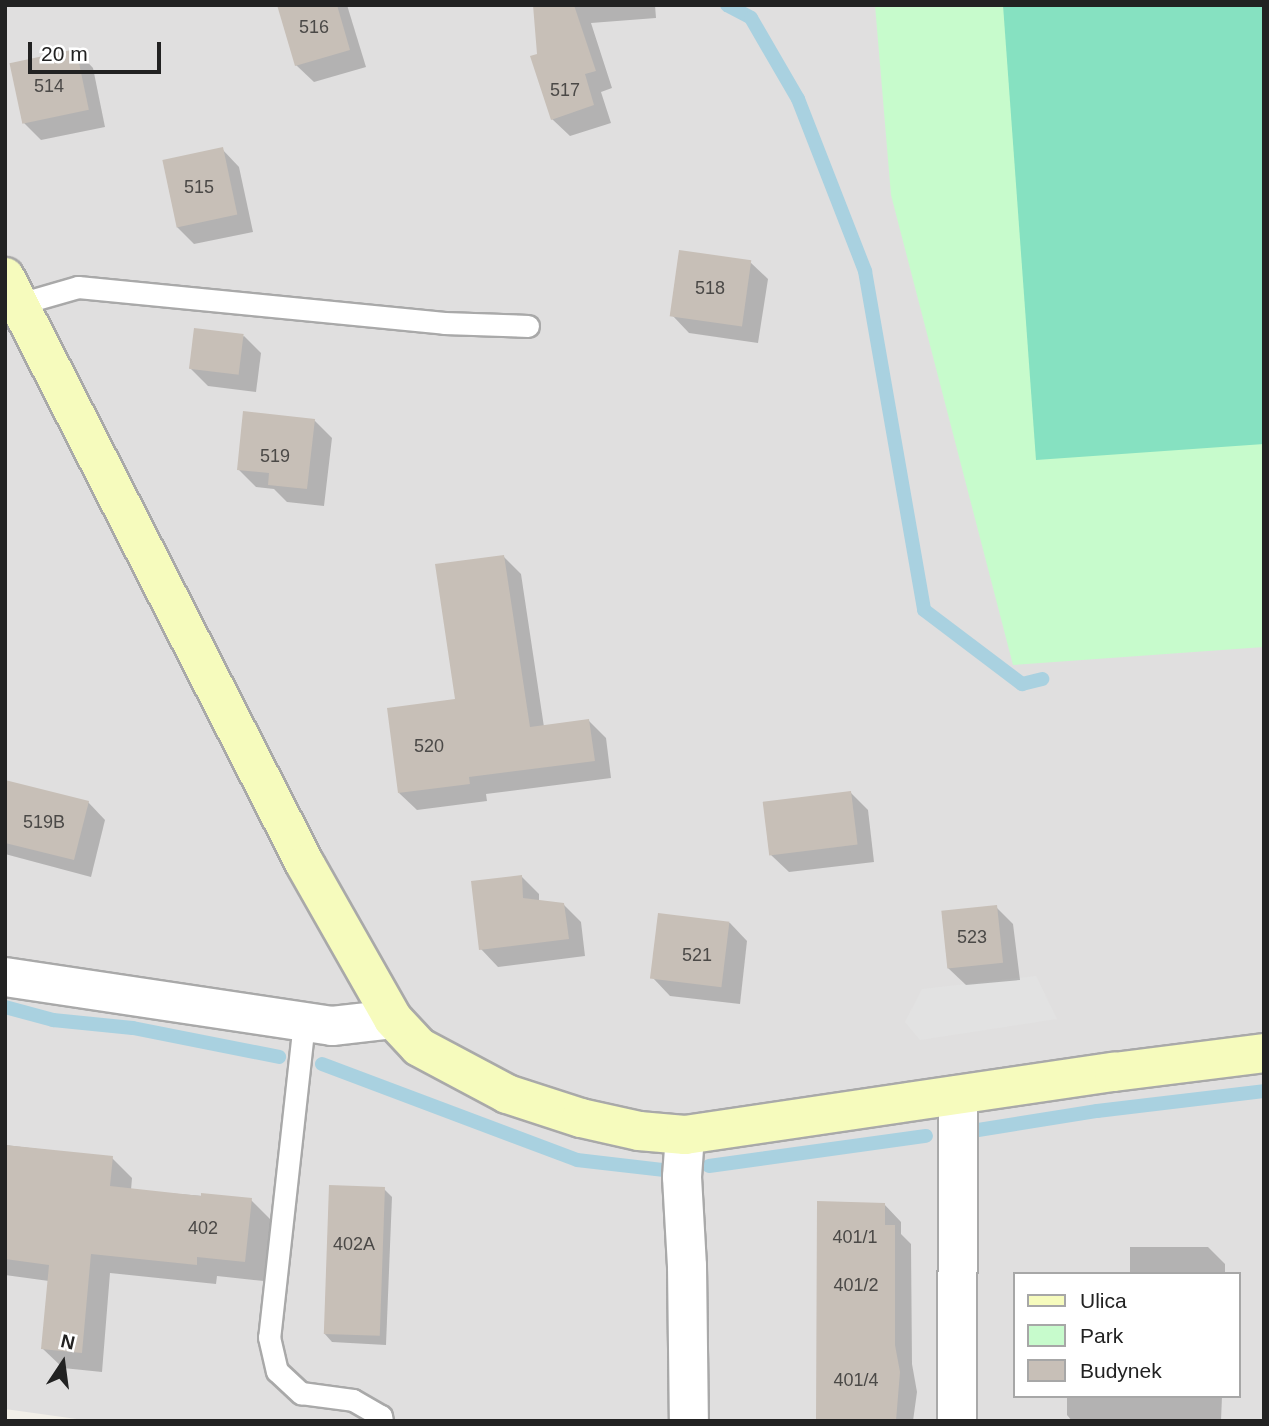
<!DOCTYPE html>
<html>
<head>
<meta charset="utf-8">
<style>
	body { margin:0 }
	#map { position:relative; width:1269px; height:1426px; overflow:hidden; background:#f2efe8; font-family:Helvetica,sans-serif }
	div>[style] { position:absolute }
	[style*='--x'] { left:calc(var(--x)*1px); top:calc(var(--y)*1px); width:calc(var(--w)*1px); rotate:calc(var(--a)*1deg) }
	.residential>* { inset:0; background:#e0dfdf }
	.park>* { inset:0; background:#c7fbcc }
	.pitch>* { inset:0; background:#86e1c1 }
	.parking>* { inset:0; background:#e2e2e2 }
	.shadow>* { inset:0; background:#0003 }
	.stream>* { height:14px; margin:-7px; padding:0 7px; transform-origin:7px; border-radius:7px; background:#a9d1e0 }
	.building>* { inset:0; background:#c7bfb7; transform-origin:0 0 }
	.roads { filter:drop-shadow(2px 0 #a9a9a9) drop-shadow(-2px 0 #a9a9a9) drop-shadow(0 2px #a9a9a9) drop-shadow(0 -2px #a9a9a9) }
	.lane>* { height:21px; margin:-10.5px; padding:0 10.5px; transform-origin:10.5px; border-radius:10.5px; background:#fff }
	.street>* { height:38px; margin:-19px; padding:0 19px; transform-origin:19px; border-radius:19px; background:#fff }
	.secondary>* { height:38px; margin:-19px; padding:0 19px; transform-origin:19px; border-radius:19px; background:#f6fbbd }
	span { translate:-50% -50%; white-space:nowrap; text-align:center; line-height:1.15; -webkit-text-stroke:5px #fff; paint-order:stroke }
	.number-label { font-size:18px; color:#4b4947 }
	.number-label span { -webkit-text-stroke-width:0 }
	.frame { position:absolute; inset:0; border:7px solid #222; pointer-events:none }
	.legend { position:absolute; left:1013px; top:1272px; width:228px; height:126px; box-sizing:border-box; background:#fff; border:2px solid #a7a7a7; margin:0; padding:9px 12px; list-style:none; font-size:21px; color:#222 }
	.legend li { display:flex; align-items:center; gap:14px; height:35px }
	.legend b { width:35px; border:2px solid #a7a7a7 }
	.north { position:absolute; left:28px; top:1328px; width:70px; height:70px; -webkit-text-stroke:5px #fff; paint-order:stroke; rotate:13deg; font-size:19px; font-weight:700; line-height:28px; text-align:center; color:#222 }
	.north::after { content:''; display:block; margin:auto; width:24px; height:32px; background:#222; clip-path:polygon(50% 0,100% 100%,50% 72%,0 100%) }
	.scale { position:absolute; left:28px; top:42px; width:133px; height:32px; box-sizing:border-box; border:4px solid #222; border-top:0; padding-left:9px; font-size:21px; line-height:24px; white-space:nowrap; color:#222; -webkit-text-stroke:5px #fff; paint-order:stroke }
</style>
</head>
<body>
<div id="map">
	<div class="residential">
		<div style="clip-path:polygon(evenodd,5px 5px,1264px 5px,1264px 1421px,91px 1421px,5px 1409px,5px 5px,1015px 1274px,1239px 1274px,1239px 1396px,1015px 1396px,1015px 1274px)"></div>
	</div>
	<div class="park">
		<div style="clip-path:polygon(875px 5px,1264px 5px,1264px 647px,1013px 665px,891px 195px)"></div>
	</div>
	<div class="pitch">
		<div style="clip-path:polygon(1003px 5px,1264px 5px,1264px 444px,1036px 460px)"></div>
	</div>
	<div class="parking">
		<div style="clip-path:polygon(1036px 976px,1057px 1019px,920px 1040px,905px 1022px,922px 989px)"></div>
	</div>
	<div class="shadow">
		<div style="clip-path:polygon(279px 5px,347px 5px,366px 67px,314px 82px,296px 65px)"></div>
		<div style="clip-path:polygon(535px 5px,655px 5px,656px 18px,591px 23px,612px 88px,601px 92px,611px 123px,570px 136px,552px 119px,539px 55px)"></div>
		<div style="clip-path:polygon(76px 50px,93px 68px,105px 127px,41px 140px,24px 123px)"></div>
		<div style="clip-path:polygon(222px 149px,239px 167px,253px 232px,194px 244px,177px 227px)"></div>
		<div style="clip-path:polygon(750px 262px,768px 279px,758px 343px,689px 333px,672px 315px)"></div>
		<div style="clip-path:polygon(244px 336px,261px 353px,256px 392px,208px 386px,190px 368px)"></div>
		<div style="clip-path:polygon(314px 420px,332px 438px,324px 506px,287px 502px,274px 489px,256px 487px,239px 470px)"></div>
		<div style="clip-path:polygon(503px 556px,521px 574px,544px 727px,589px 721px,606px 738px,611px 778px,486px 794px,487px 801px,417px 810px,399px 793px,457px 701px)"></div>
		<div style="clip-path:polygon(5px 782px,88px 802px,105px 820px,91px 877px,5px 854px)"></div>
		<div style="clip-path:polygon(850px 792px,868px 810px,874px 862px,789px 872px,771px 855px)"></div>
		<div style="clip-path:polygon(522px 877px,539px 894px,539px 901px,563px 904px,581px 922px,585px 956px,498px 967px,481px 949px)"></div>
		<div style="clip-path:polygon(996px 907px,1013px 924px,1020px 980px,966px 985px,948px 968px)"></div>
		<div style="clip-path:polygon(660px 915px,730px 923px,747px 941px,740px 1004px,670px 996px,653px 978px)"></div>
		<div style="clip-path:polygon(5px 1145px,112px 1158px,132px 1178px,131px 1190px,251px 1200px,271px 1220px,264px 1281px,217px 1276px,216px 1284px,110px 1273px,102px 1372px,63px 1368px,43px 1349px,49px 1281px,5px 1275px)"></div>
		<div style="clip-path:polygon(384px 1189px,392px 1197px,386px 1345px,332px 1342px,324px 1333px)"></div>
		<div style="clip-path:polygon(884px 1204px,901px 1222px,901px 1234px,911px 1244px,912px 1364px,917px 1392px,913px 1421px,818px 1421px)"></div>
		<div style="clip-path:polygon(1130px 1247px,1208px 1247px,1225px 1264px,1225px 1274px,1130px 1274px)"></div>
		<div style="clip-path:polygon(1067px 1396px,1222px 1396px,1221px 1421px,1072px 1421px,1067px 1415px)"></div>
	</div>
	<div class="stream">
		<div style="--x:727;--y:5;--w:27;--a:28"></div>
		<div style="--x:751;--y:18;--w:94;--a:59.9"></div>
		<div style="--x:798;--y:99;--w:185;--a:68.7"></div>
		<div style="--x:865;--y:271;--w:344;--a:80.1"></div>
		<div style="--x:924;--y:610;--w:123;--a:37.1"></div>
		<div style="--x:1022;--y:684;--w:21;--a:-14"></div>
		<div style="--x:5;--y:1007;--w:50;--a:15.2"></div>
		<div style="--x:53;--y:1020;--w:80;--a:5.7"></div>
		<div style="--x:133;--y:1028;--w:149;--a:11.2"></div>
		<div style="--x:322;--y:1064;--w:272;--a:20.6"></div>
		<div style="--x:577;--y:1160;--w:88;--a:6.6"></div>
		<div style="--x:972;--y:1131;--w:127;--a:-9.1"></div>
		<div style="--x:1097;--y:1111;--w:168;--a:-6.8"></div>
		<div style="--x:709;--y:1166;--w:219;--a:-7.9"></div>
	</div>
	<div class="building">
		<div style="clip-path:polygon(277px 5px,337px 5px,350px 50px,295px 66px)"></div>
		<div style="clip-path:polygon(533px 5px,574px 5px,596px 71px,585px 74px,594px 105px,551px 120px,530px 56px,537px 54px)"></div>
		<div style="left:76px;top:49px;width:62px;height:68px;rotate:78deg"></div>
		<div style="left:223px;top:147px;width:69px;height:62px;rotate:78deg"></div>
		<div style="left:679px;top:250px;width:73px;height:67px;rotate:8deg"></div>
		<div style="left:194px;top:328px;width:50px;height:41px;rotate:7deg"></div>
		<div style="clip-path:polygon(243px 411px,315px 419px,307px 489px,268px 485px,269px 473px,237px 470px)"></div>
		<div style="clip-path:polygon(504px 555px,530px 727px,589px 719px,595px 761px,469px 777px,470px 784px,398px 793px,387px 708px,455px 699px,435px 564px)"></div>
		<div style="clip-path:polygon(5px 780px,89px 801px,74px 860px,5px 843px)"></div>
		<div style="left:851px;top:791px;width:54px;height:89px;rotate:83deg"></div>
		<div style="clip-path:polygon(522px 875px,523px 898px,564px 903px,569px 939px,479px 950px,471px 881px)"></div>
		<div style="left:997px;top:905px;width:58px;height:56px;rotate:84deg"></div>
		<div style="left:658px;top:913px;width:72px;height:66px;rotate:7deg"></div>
		<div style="clip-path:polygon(5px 1145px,113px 1156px,110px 1186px,201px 1196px,201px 1193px,252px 1198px,245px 1262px,197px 1257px,197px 1265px,91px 1254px,82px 1353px,41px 1349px,49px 1265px,5px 1259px)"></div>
		<div style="left:329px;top:1185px;width:56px;height:149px;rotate:2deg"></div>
		<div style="clip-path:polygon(817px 1201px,885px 1203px,885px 1225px,895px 1225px,895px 1345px,900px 1372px,896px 1421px,816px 1421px)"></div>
	</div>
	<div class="roads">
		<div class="lane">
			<div style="--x:19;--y:304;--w:61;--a:-16.1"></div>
			<div style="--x:78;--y:287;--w:368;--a:5.6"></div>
			<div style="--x:444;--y:323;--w:84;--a:2"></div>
			<div style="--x:304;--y:1022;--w:317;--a:96.3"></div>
			<div style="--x:269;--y:1337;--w:35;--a:77"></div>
			<div style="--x:277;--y:1371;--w:33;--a:43"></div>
			<div style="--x:301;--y:1393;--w:52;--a:7.7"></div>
			<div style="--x:353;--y:1400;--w:32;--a:30"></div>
			<div style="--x:381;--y:1416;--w:5;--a:79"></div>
		</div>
		<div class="street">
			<div style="--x:5;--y:977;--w:331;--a:8.5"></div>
			<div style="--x:332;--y:1026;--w:61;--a:-6.5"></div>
			<div style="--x:685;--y:1135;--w:42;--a:94.1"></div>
			<div style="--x:682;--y:1177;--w:89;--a:86.8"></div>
			<div style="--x:687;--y:1266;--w:155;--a:89.3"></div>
			<div style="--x:957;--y:1421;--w:326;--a:-89.8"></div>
		</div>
		<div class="secondary">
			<div style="--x:5;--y:277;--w:659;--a:62.93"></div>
			<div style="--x:305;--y:864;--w:178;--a:60.4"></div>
			<div style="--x:393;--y:1019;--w:38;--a:47"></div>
			<div style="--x:419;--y:1047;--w:100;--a:28.1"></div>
			<div style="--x:507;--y:1094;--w:78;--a:18"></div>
			<div style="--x:581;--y:1118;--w:59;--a:12.6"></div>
			<div style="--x:639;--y:1131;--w:46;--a:5"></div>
			<div style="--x:685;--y:1135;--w:434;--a:-8.4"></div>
			<div style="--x:1114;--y:1072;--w:151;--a:-7.2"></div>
		</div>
	</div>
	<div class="number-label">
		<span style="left:314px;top:27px">516</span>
		<span style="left:49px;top:86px">514</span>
		<span style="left:565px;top:90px">517</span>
		<span style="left:199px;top:187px">515</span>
		<span style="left:710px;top:288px">518</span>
		<span style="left:275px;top:456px">519</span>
		<span style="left:429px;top:746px">520</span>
		<span style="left:44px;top:822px">519B</span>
		<span style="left:972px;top:937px">523</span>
		<span style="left:697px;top:955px">521</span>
		<span style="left:203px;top:1228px">402</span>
		<span style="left:855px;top:1237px">401/1</span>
		<span style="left:354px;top:1244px">402A</span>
		<span style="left:856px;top:1285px">401/2</span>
		<span style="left:856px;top:1380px">401/4</span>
	</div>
	<div class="frame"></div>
	<ul class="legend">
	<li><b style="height:9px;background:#f6fbbd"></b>Ulica</li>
	<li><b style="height:19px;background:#c7fbcc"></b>Park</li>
	<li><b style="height:19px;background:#c7bfb7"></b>Budynek</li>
	</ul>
	<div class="north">N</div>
	<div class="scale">20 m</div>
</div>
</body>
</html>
